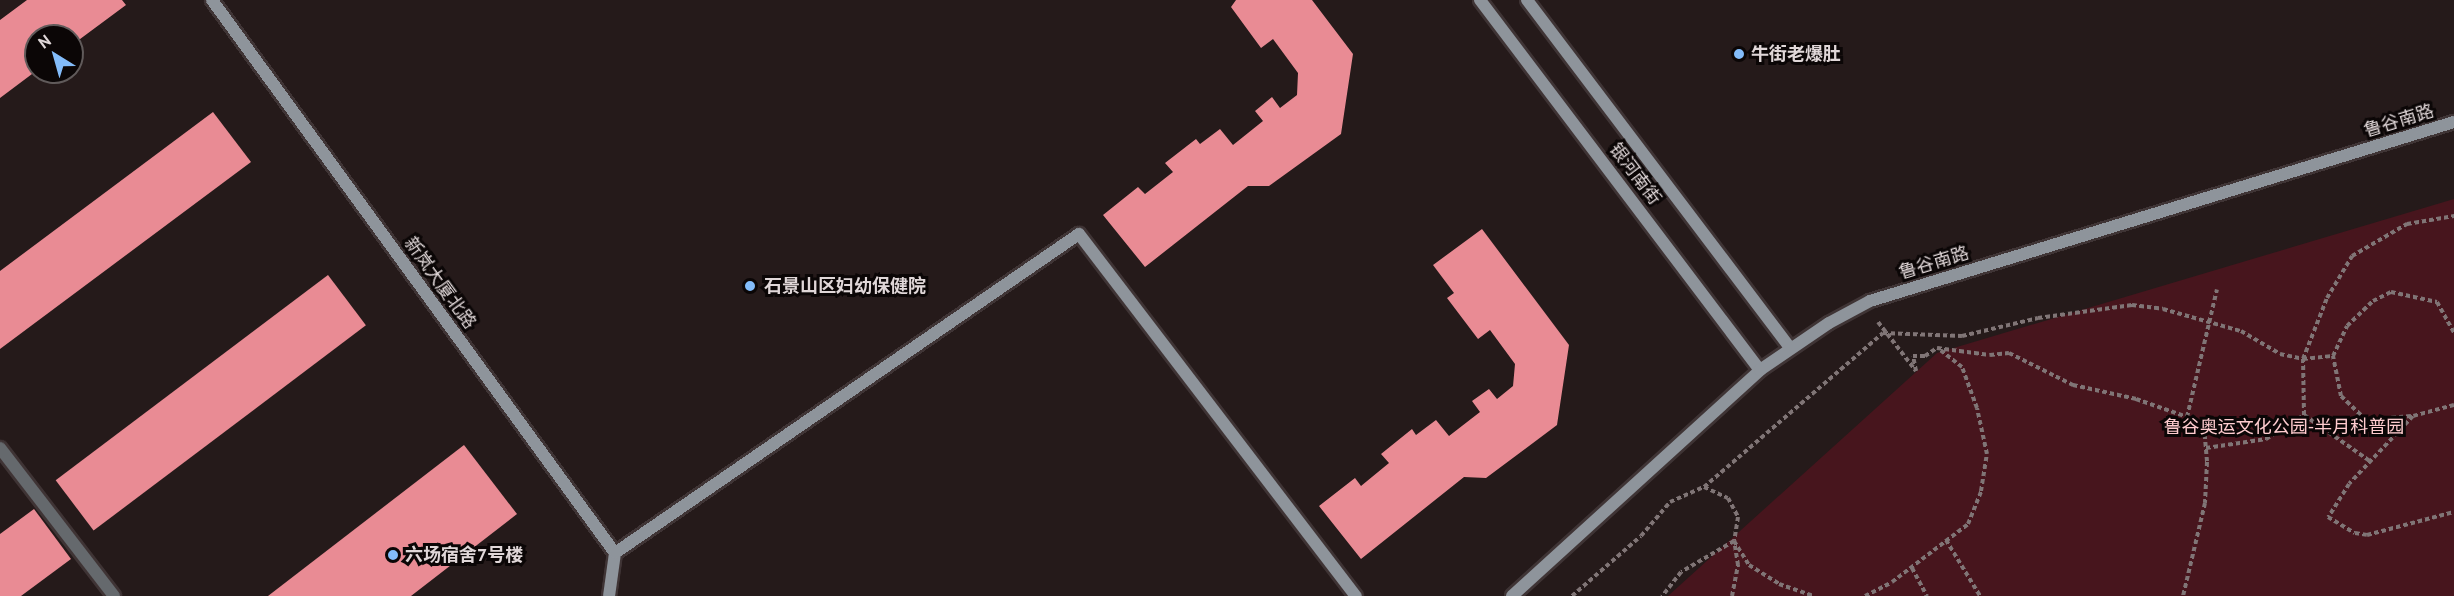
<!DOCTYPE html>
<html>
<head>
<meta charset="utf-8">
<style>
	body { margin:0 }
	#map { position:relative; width:2454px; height:596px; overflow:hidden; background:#251a1a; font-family:"PT Sans","Noto Sans SC",sans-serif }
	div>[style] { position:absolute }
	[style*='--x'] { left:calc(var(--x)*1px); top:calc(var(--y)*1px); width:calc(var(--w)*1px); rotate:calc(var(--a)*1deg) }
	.green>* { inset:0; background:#47151d }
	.building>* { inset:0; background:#e98b94; transform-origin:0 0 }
	.path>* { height:4px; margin-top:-2px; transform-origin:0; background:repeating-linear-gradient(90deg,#807576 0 4.5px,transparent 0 7.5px) }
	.roads { filter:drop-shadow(2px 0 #3f3435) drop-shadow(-2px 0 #3f3435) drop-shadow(0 2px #3f3435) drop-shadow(0 -2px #3f3435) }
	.lane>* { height:12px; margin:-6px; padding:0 6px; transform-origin:6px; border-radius:6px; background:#65696d }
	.secondary>* { height:12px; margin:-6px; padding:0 6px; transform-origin:6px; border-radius:6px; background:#8e949b }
	.dots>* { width:16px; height:16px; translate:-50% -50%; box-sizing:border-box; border:3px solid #0b0606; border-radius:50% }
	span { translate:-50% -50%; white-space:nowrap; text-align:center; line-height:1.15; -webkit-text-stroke:6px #0b0606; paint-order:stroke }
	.poi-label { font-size:18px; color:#e0d7d8; font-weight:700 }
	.left { translate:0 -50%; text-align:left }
	.street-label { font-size:18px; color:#e0d7d8 }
	.park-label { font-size:18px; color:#ffcccf }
	.north { position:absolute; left:24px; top:24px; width:60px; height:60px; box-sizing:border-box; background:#0b0606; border:2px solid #605a5a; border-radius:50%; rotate:323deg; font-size:16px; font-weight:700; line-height:24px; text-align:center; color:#e0d7d8 }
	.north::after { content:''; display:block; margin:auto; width:21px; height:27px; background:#83bcfa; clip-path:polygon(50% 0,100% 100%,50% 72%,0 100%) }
</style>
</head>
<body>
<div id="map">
	<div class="green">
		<div style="clip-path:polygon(2454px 199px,2454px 596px,1668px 596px,1937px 353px)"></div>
	</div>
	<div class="building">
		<div style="clip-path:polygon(27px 0,122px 0,126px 5px,72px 45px,72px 36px,36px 36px,36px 71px,0 98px,0 20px)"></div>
		<div style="clip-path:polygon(1236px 0,1312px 0,1353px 54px,1341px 134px,1269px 186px,1248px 186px,1145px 267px,1103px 215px,1138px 187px,1145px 194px,1173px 172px,1165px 163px,1196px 139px,1200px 144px,1220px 129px,1233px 145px,1263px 121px,1255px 111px,1272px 97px,1280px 108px,1297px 95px,1298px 73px,1273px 39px,1261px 48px,1231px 7px)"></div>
		<div style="clip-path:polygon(213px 112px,251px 162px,0 349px,0 271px)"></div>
		<div style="clip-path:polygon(1482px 229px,1569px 345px,1557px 425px,1486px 478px,1464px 477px,1361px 559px,1319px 506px,1355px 478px,1361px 486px,1389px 463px,1381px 454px,1412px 429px,1416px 435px,1436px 420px,1449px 436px,1480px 412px,1472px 401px,1489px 389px,1497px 399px,1513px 386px,1515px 364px,1490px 330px,1478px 339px,1447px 298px,1454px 293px,1433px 265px)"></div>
		<div style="left:328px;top:275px;width:63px;height:341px;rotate:53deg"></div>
		<div style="clip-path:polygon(464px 445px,517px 514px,411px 596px,268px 596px)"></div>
		<div style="clip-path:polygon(34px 509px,71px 559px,21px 596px,0 596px,0 534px)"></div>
	</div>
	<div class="path">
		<div style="--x:1878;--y:322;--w:62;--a:52.2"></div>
		<div style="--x:1916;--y:371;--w:15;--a:-101"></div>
		<div style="--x:1913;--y:356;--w:12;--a:0"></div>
		<div style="--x:1925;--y:356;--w:14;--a:-34"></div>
		<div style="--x:1937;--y:348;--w:53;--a:7.5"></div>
		<div style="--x:1990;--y:355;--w:19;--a:-6"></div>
		<div style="--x:2009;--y:353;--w:72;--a:26.6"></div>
		<div style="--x:2073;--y:385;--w:65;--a:12.5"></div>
		<div style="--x:2136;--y:399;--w:54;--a:19.4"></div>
		<div style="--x:2187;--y:417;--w:20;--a:30"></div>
		<div style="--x:2204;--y:427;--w:35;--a:85"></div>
		<div style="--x:2207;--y:462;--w:41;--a:92.8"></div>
		<div style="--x:2205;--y:503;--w:96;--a:103.3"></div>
		<div style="--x:2454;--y:405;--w:42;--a:165"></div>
		<div style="--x:2413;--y:416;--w:93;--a:133.3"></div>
		<div style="--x:2349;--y:484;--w:39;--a:122"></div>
		<div style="--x:2328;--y:517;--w:31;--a:31"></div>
		<div style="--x:2355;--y:533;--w:12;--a:9"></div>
		<div style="--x:2367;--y:535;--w:90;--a:-14.8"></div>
		<div style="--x:2304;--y:415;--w:80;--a:34.9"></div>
		<div style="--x:2411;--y:416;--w:45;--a:174.9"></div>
		<div style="--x:2366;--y:420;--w:35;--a:-136"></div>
		<div style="--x:2341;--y:396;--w:41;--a:-101.3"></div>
		<div style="--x:2333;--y:356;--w:33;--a:-65"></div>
		<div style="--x:2347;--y:326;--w:36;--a:-44"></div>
		<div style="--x:2373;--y:301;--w:20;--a:-27"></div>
		<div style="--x:2391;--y:292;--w:47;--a:12.3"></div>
		<div style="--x:2437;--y:302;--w:35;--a:61"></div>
		<div style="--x:2187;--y:417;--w:131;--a:-76.8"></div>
		<div style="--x:2206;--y:448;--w:61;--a:-8.5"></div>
		<div style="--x:2266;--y:439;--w:45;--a:-32.3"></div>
		<div style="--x:2304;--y:415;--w:56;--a:-91"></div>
		<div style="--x:2303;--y:359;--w:66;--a:-68.5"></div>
		<div style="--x:2327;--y:298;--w:49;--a:-59.2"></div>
		<div style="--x:2352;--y:256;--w:64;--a:-30.2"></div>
		<div style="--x:2407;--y:224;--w:48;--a:-9.7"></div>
		<div style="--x:1704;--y:487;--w:236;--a:-40.7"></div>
		<div style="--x:1883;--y:333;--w:79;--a:2.2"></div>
		<div style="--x:1962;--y:336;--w:78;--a:-13.3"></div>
		<div style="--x:2038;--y:318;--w:95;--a:-7.9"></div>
		<div style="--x:2132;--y:305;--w:31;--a:7"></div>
		<div style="--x:2163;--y:309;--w:81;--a:15.8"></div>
		<div style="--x:2241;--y:331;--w:45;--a:30.5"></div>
		<div style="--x:2280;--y:354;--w:24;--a:12"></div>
		<div style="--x:2303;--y:359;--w:30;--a:-6"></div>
		<div style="--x:1946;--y:540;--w:66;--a:58.7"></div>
		<div style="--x:1734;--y:541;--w:28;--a:58"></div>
		<div style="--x:1749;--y:565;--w:36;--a:32"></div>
		<div style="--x:1779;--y:584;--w:37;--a:19"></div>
		<div style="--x:1912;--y:568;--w:32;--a:62"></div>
		<div style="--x:1572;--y:596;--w:91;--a:-41"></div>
		<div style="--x:1641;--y:536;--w:45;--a:-49.5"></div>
		<div style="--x:1670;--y:502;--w:37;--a:-24"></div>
		<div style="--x:1704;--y:487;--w:26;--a:25"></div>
		<div style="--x:1728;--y:498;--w:21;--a:62"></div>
		<div style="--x:1738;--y:517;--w:24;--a:99"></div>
		<div style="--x:1734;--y:541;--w:61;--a:149.7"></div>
		<div style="--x:1681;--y:572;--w:31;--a:128"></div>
		<div style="--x:1732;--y:596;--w:32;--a:-79"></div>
		<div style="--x:1738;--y:565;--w:20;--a:-99"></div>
		<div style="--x:1865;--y:596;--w:30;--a:-27"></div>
		<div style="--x:1892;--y:582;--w:96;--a:-37.3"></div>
		<div style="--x:1968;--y:524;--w:35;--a:-68"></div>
		<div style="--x:1981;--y:491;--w:37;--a:-81"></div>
		<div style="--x:1987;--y:454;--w:47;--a:-102.3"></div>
		<div style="--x:1977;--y:408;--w:44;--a:-110.1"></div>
		<div style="--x:1962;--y:367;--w:31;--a:-142"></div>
	</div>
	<div class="roads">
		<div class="lane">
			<div style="--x:0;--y:448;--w:187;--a:52.4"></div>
		</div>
		<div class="secondary">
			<div style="--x:212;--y:0;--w:684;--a:53.92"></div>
			<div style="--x:615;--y:553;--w:43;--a:97.9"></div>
			<div style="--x:1480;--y:0;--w:464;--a:52.9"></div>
			<div style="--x:1527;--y:0;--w:436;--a:52.9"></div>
			<div style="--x:615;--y:553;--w:563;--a:-34.51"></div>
			<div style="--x:1079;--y:234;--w:456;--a:52.6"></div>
			<div style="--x:1512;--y:596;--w:336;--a:-42.3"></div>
			<div style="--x:1760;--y:370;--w:83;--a:-34.3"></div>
			<div style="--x:1829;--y:323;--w:47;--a:-28.2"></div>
			<div style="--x:1870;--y:301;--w:611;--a:-17.04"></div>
		</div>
	</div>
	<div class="dots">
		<div style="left:1739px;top:54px;background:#83bcfa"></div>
		<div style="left:750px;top:286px;background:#83bcfa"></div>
		<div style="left:393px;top:555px;background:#83bcfa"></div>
	</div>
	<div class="poi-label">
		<span class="left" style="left:1751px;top:54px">牛街老爆肚</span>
		<span class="left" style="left:764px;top:286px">石景山区妇幼保健院</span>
		<span class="left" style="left:405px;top:555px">六场宿舍7号楼</span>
	</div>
	<div class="street-label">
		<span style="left:2399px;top:121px;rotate:-17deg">鲁谷南路</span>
		<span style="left:1635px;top:174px;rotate:53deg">银河南街</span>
		<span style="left:1934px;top:263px;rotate:-17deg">鲁谷南路</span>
		<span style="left:440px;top:283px;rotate:54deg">新岚大厦北路</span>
	</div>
	<div class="park-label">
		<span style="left:2284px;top:427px">鲁谷奥运文化公园-半月科普园</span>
	</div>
	<div class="north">N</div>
</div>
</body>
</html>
